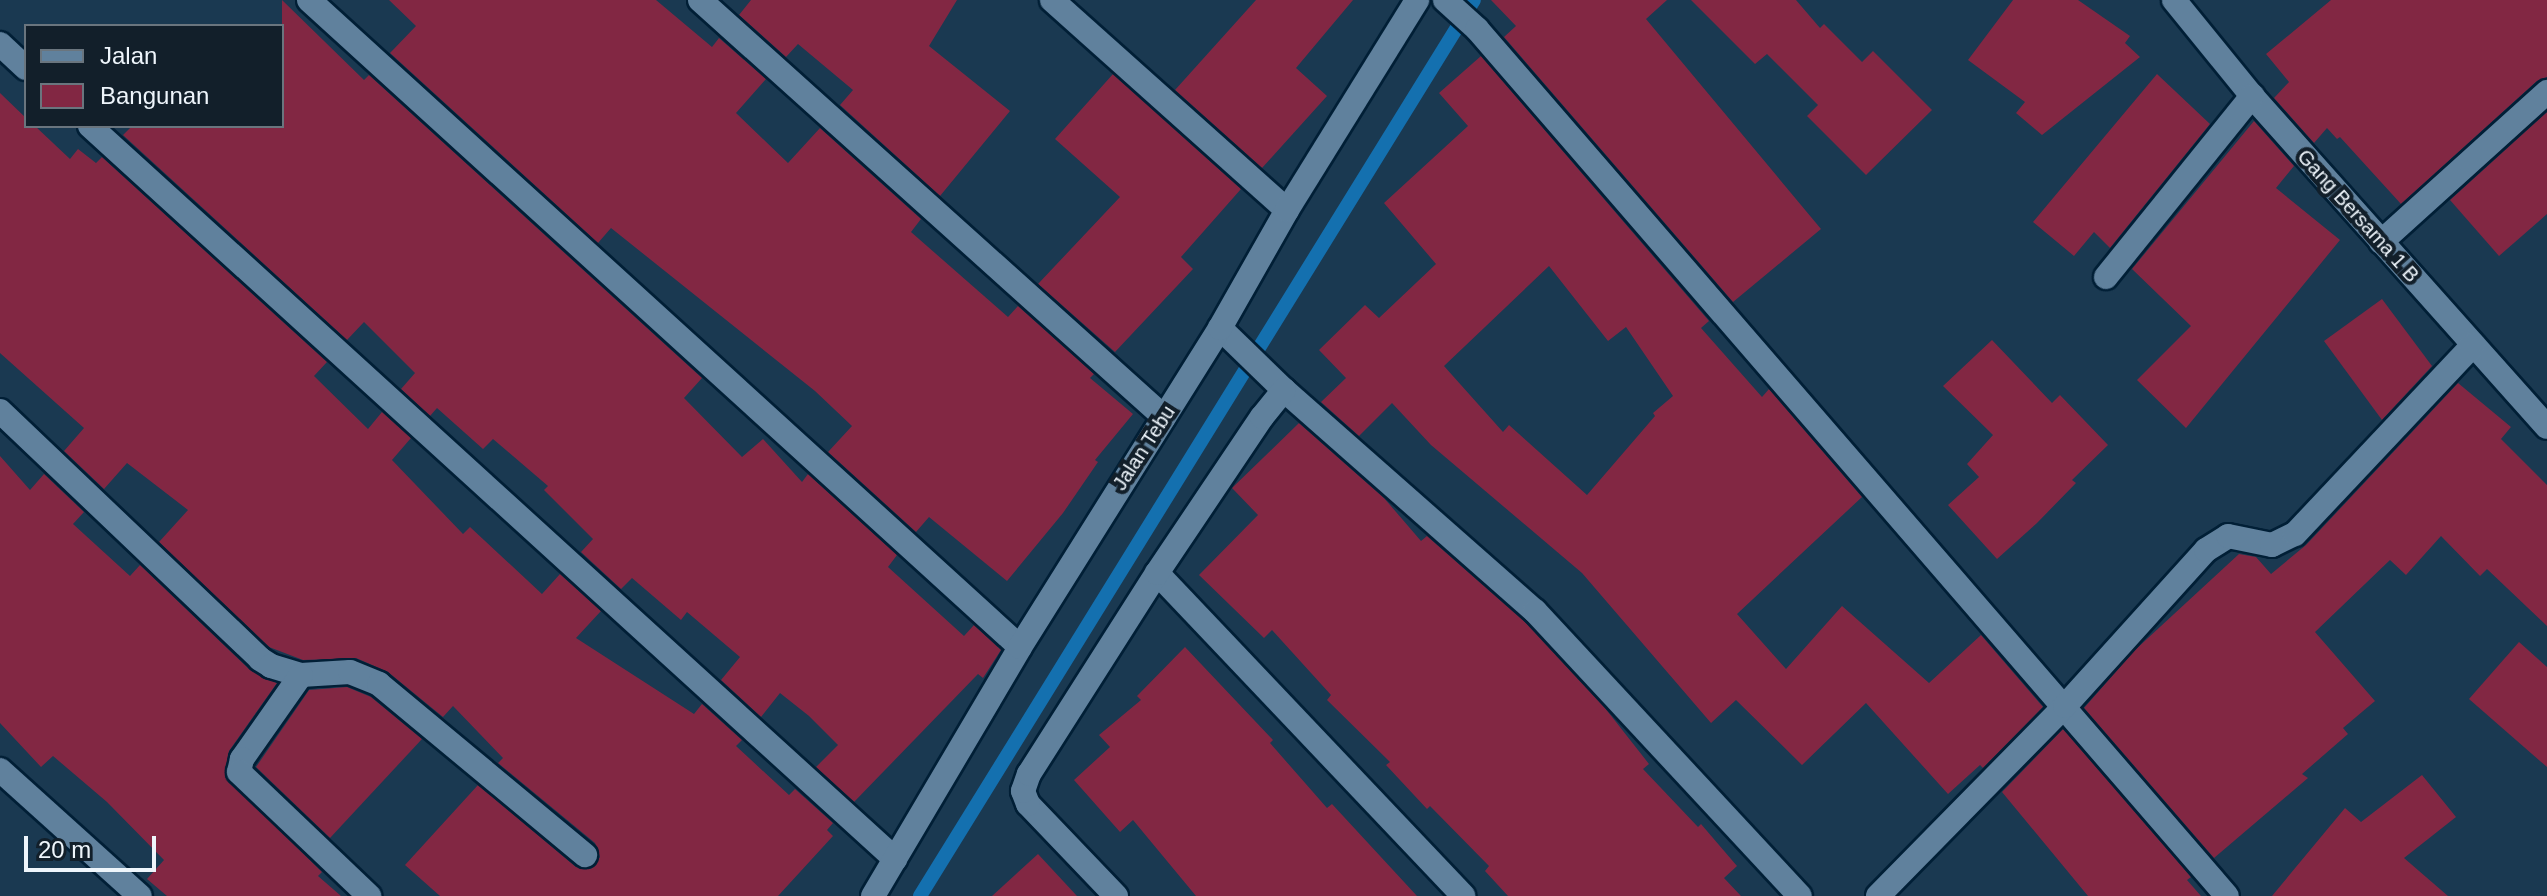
<!DOCTYPE html>
<html>
<head>
<meta charset="utf-8">
<style>
	body { margin:0 }
	#map { position:relative; width:2547px; height:896px; overflow:hidden; background:#1a3951; font-family:Helvetica,sans-serif }
	div>[style] { position:absolute }
	[style*='--x'] { left:calc(var(--x)*1px); top:calc(var(--y)*1px); width:calc(var(--w)*1px); rotate:calc(var(--a)*1deg) }
	.stream>* { height:14px; margin:-7px; padding:0 7px; transform-origin:7px; border-radius:7px; background:#1470af }
	.building>* { inset:0; background:#822743 }
	.roads { filter:drop-shadow(2px 0 #011f36) drop-shadow(-2px 0 #011f36) drop-shadow(0 2px #011f36) drop-shadow(0 -2px #011f36) }
	.minor>* { height:24px; margin:-12px; padding:0 12px; transform-origin:12px; border-radius:12px; background:#60819d }
	span { translate:-50% -50%; white-space:nowrap; text-align:center; line-height:1.15; -webkit-text-stroke:8px #121f2a; paint-order:stroke }
	.street-label { font-size:20px; color:#eef5fb }
	.legend { position:absolute; left:24px; top:24px; width:260px; height:104px; box-sizing:border-box; background:#121f2a; border:2px solid #6a757e; margin:0; padding:10px 14px; list-style:none; font-size:24px; color:#eef5fb }
	.legend li { display:flex; align-items:center; gap:16px; height:40px }
	.legend b { width:40px; border:2px solid #6a757e }
	.scale { position:absolute; left:24px; top:836px; width:132px; height:36px; box-sizing:border-box; border:4px solid #eef5fb; border-top:0; padding-left:10px; font-size:24px; line-height:28px; white-space:nowrap; color:#eef5fb; -webkit-text-stroke:6px #121f2a; paint-order:stroke }
</style>
</head>
<body>
<div id="map">
	<div class="stream">
		<div style="--x:920;--y:896;--w:1053;--a:-58.27"></div>
	</div>
	<div class="building">
		<div style="clip-path:polygon(282px 0,364px 80px,369px 75px,702px 378px,684px 398px,742px 457px,763px 439px,802px 482px,808px 474px,897px 555px,888px 567px,964px 636px,974px 625px,1001px 650px,983px 678px,978px 674px,854px 802px,816px 767px,838px 745px,809px 716px,780px 693px,761px 717px,721px 680px,740px 657px,687px 612px,681px 620px,632px 578px,621px 589px,581px 552px,593px 539px,544px 490px,548px 486px,493px 439px,483px 449px,437px 408px,430px 416px,401px 389px,415px 373px,364px 322px,347px 340px,123px 135px,132px 126px,282px 126px)"></div>
		<div style="clip-path:polygon(389px 0,656px 0,712px 47px,719px 38px,766px 79px,736px 113px,788px 163px,820px 128px,921px 219px,911px 232px,1008px 317px,1018px 306px,1094px 374px,1090px 378px,1133px 414px,1095px 460px,1098px 462px,1063px 513px,1007px 581px,929px 517px,916px 532px,828px 452px,852px 426px,815px 391px,611px 228px,598px 243px,390px 53px,416px 26px)"></div>
		<div style="clip-path:polygon(751px 0,957px 0,929px 46px,1010px 111px,940px 196px,840px 105px,853px 90px,798px 44px,786px 57px,739px 15px)"></div>
		<div style="clip-path:polygon(1256px 0,1353px 0,1296px 68px,1327px 96px,1262px 168px,1175px 90px)"></div>
		<div style="clip-path:polygon(1491px 0,1667px 0,1646px 19px,1821px 229px,1733px 302px,1504px 37px,1516px 26px)"></div>
		<div style="clip-path:polygon(1691px 0,1796px 0,1820px 28px,1824px 24px,1862px 62px,1873px 51px,1932px 110px,1866px 175px,1807px 116px,1818px 105px,1767px 54px,1755px 64px)"></div>
		<div style="clip-path:polygon(2013px 0,2078px 0,2130px 36px,2125px 43px,2140px 57px,2042px 135px,2016px 113px,2025px 102px,1968px 60px)"></div>
		<div style="clip-path:polygon(2331px 0,2547px 0,2547px 77px,2537px 81px,2401px 204px,2340px 137px,2337px 139px,2327px 128px,2314px 143px,2274px 98px,2289px 82px,2266px 54px)"></div>
		<div style="clip-path:polygon(evenodd,1481px 56px,1709px 321px,1701px 328px,1762px 397px,1769px 389px,1862px 497px,1737px 614px,1786px 669px,1842px 606px,1929px 683px,1981px 635px,2043px 707px,1983px 768px,1980px 765px,1948px 794px,1866px 703px,1802px 765px,1736px 700px,1711px 723px,1582px 573px,1431px 445px,1392px 403px,1359px 436px,1321px 402px,1346px 378px,1319px 350px,1365px 305px,1379px 318px,1436px 264px,1384px 203px,1468px 126px,1439px 93px,1481px 56px,1549px 266px,1608px 341px,1626px 327px,1673px 396px,1653px 413px,1655px 416px,1587px 495px,1509px 425px,1503px 432px,1444px 366px,1549px 266px)"></div>
		<div style="clip-path:polygon(1113px 74px,1241px 189px,1181px 257px,1193px 269px,1115px 352px,1038px 284px,1120px 197px,1055px 139px)"></div>
		<div style="clip-path:polygon(2157px 74px,2210px 124px,2110px 248px,2094px 232px,2074px 256px,2033px 222px)"></div>
		<div style="clip-path:polygon(0 93px,26px 118px,26px 126px,35px 126px,70px 159px,78px 149px,96px 163px,102px 157px,327px 362px,314px 376px,368px 429px,382px 412px,411px 438px,392px 460px,463px 534px,470px 527px,542px 594px,560px 574px,601px 611px,576px 638px,694px 714px,702px 704px,742px 740px,736px 746px,789px 795px,795px 789px,833px 823px,827px 830px,833px 836px,778px 896px,440px 896px,405px 865px,478px 785px,576px 867px,591px 869px,600px 857px,595px 843px,498px 763px,503px 758px,453px 706px,443px 717px,388px 672px,356px 658px,303px 660px,269px 647px,159px 542px,188px 510px,127px 463px,104px 489px,64px 451px,84px 428px,0 353px)"></div>
		<div style="clip-path:polygon(2547px 112px,2547px 214px,2499px 256px,2450px 200px)"></div>
		<div style="clip-path:polygon(2254px 121px,2294px 166px,2276px 188px,2340px 240px,2186px 428px,2137px 380px,2191px 326px,2132px 269px)"></div>
		<div style="clip-path:polygon(2382px 299px,2432px 366px,2382px 420px,2324px 341px)"></div>
		<div style="clip-path:polygon(1992px 340px,2052px 403px,2060px 395px,2108px 445px,2072px 480px,2076px 483px,2037px 523px,1997px 559px,1948px 505px,1979px 477px,1967px 464px,1993px 435px,1943px 386px)"></div>
		<div style="clip-path:polygon(2458px 383px,2511px 427px,2501px 439px,2547px 485px,2547px 626px,2487px 569px,2480px 576px,2441px 536px,2406px 575px,2390px 560px,2315px 632px,2375px 701px,2343px 728px,2348px 734px,2302px 774px,2308px 778px,2214px 858px,2084px 708px,2135px 650px,2239px 554px,2256px 557px,2271px 574px,2306px 545px)"></div>
		<div style="clip-path:polygon(1299px 423px,1384px 498px,1421px 541px,1427px 536px,1525px 622px,1605px 708px,1649px 764px,1643px 769px,1698px 827px,1701px 824px,1737px 866px,1724px 878px,1741px 896px,1508px 896px,1485px 871px,1489px 866px,1430px 806px,1427px 809px,1386px 765px,1390px 762px,1327px 700px,1331px 695px,1272px 630px,1264px 638px,1199px 575px,1258px 515px,1232px 488px)"></div>
		<div style="clip-path:polygon(0 456px,30px 490px,44px 474px,84px 512px,73px 524px,130px 576px,140px 565px,250px 670px,277px 683px,229px 751px,225px 777px,322px 872px,318px 876px,341px 896px,167px 896px,147px 879px,164px 860px,107px 802px,53px 756px,41px 767px,0 723px)"></div>
		<div style="clip-path:polygon(2519px 642px,2547px 667px,2547px 767px,2469px 699px)"></div>
		<div style="clip-path:polygon(1185px 647px,1273px 740px,1270px 743px,1327px 808px,1332px 804px,1417px 896px,1196px 896px,1133px 820px,1120px 832px,1074px 780px,1110px 747px,1099px 735px,1141px 700px,1137px 696px)"></div>
		<div style="clip-path:polygon(347px 687px,371px 697px,422px 739px,330px 838px,256px 767px,309px 690px)"></div>
		<div style="clip-path:polygon(2063px 729px,2191px 877px,2187px 880px,2201px 896px,2088px 896px,2002px 792px)"></div>
		<div style="clip-path:polygon(2422px 775px,2456px 817px,2404px 858px,2448px 896px,2272px 896px,2345px 808px,2361px 822px)"></div>
		<div style="clip-path:polygon(1038px 854px,1077px 896px,992px 896px)"></div>
	</div>
	<div class="roads">
		<div class="minor">
			<div style="--x:309;--y:0;--w:961;--a:42.3"></div>
			<div style="--x:700;--y:0;--w:624;--a:41.95"></div>
			<div style="--x:1052;--y:0;--w:315;--a:41.8"></div>
			<div style="--x:1445;--y:0;--w:43;--a:42.2"></div>
			<div style="--x:1477;--y:29;--w:1146;--a:49.14"></div>
			<div style="--x:2174;--y:0;--w:124;--a:50.9"></div>
			<div style="--x:2252;--y:96;--w:443;--a:48.3"></div>
			<div style="--x:0;--y:44;--w:35;--a:43"></div>
			<div style="--x:90;--y:126;--w:1089;--a:42.32"></div>
			<div style="--x:2381;--y:242;--w:224;--a:-42.1"></div>
			<div style="--x:2106;--y:277;--w:233;--a:-51.1"></div>
			<div style="--x:1220;--y:328;--w:89;--a:44.1"></div>
			<div style="--x:1284;--y:390;--w:334;--a:41.4"></div>
			<div style="--x:1535;--y:611;--w:389;--a:47.1"></div>
			<div style="--x:0;--y:411;--w:359;--a:43.6"></div>
			<div style="--x:260;--y:659;--w:13;--a:32"></div>
			<div style="--x:271;--y:666;--w:31;--a:17"></div>
			<div style="--x:301;--y:675;--w:49;--a:-3.5"></div>
			<div style="--x:350;--y:672;--w:31;--a:22"></div>
			<div style="--x:379;--y:684;--w:268;--a:39.7"></div>
			<div style="--x:1157;--y:573;--w:445;--a:46.5"></div>
			<div style="--x:301;--y:675;--w:103;--a:125.1"></div>
			<div style="--x:242;--y:759;--w:13;--a:103"></div>
			<div style="--x:239;--y:772;--w:180;--a:43.6"></div>
			<div style="--x:0;--y:770;--w:188;--a:42"></div>
			<div style="--x:873;--y:896;--w:289;--a:-59.4"></div>
			<div style="--x:1020;--y:647;--w:377;--a:-57.9"></div>
			<div style="--x:1220;--y:328;--w:136;--a:-60.4"></div>
			<div style="--x:1287;--y:210;--w:247;--a:-58.2"></div>
			<div style="--x:1116;--y:896;--w:127;--a:-133.7"></div>
			<div style="--x:1028;--y:804;--w:14;--a:-111"></div>
			<div style="--x:1023;--y:791;--w:18;--a:-71"></div>
			<div style="--x:1029;--y:774;--w:238;--a:-57.5"></div>
			<div style="--x:1157;--y:573;--w:188;--a:-56.1"></div>
			<div style="--x:1262;--y:417;--w:35;--a:-51"></div>
			<div style="--x:1878;--y:896;--w:267;--a:-45.5"></div>
			<div style="--x:2065;--y:706;--w:210;--a:-47.9"></div>
			<div style="--x:2206;--y:550;--w:26;--a:-32"></div>
			<div style="--x:2228;--y:536;--w:45;--a:11.6"></div>
			<div style="--x:2272;--y:545;--w:25;--a:-26"></div>
			<div style="--x:2295;--y:534;--w:260;--a:-46.7"></div>
		</div>
	</div>
	<div class="street-label">
		<span style="left:2358px;top:216px;rotate:48deg">Gang Bersama 1 B</span>
		<span style="left:1144px;top:448px;rotate:-57deg">Jalan Tebu</span>
	</div>
	<ul class="legend">
	<li><b style="height:10px;background:#60819d"></b>Jalan</li>
	<li><b style="height:22px;background:#822743"></b>Bangunan</li>
	</ul>
	<div class="scale">20 m</div>
</div>
</body>
</html>
